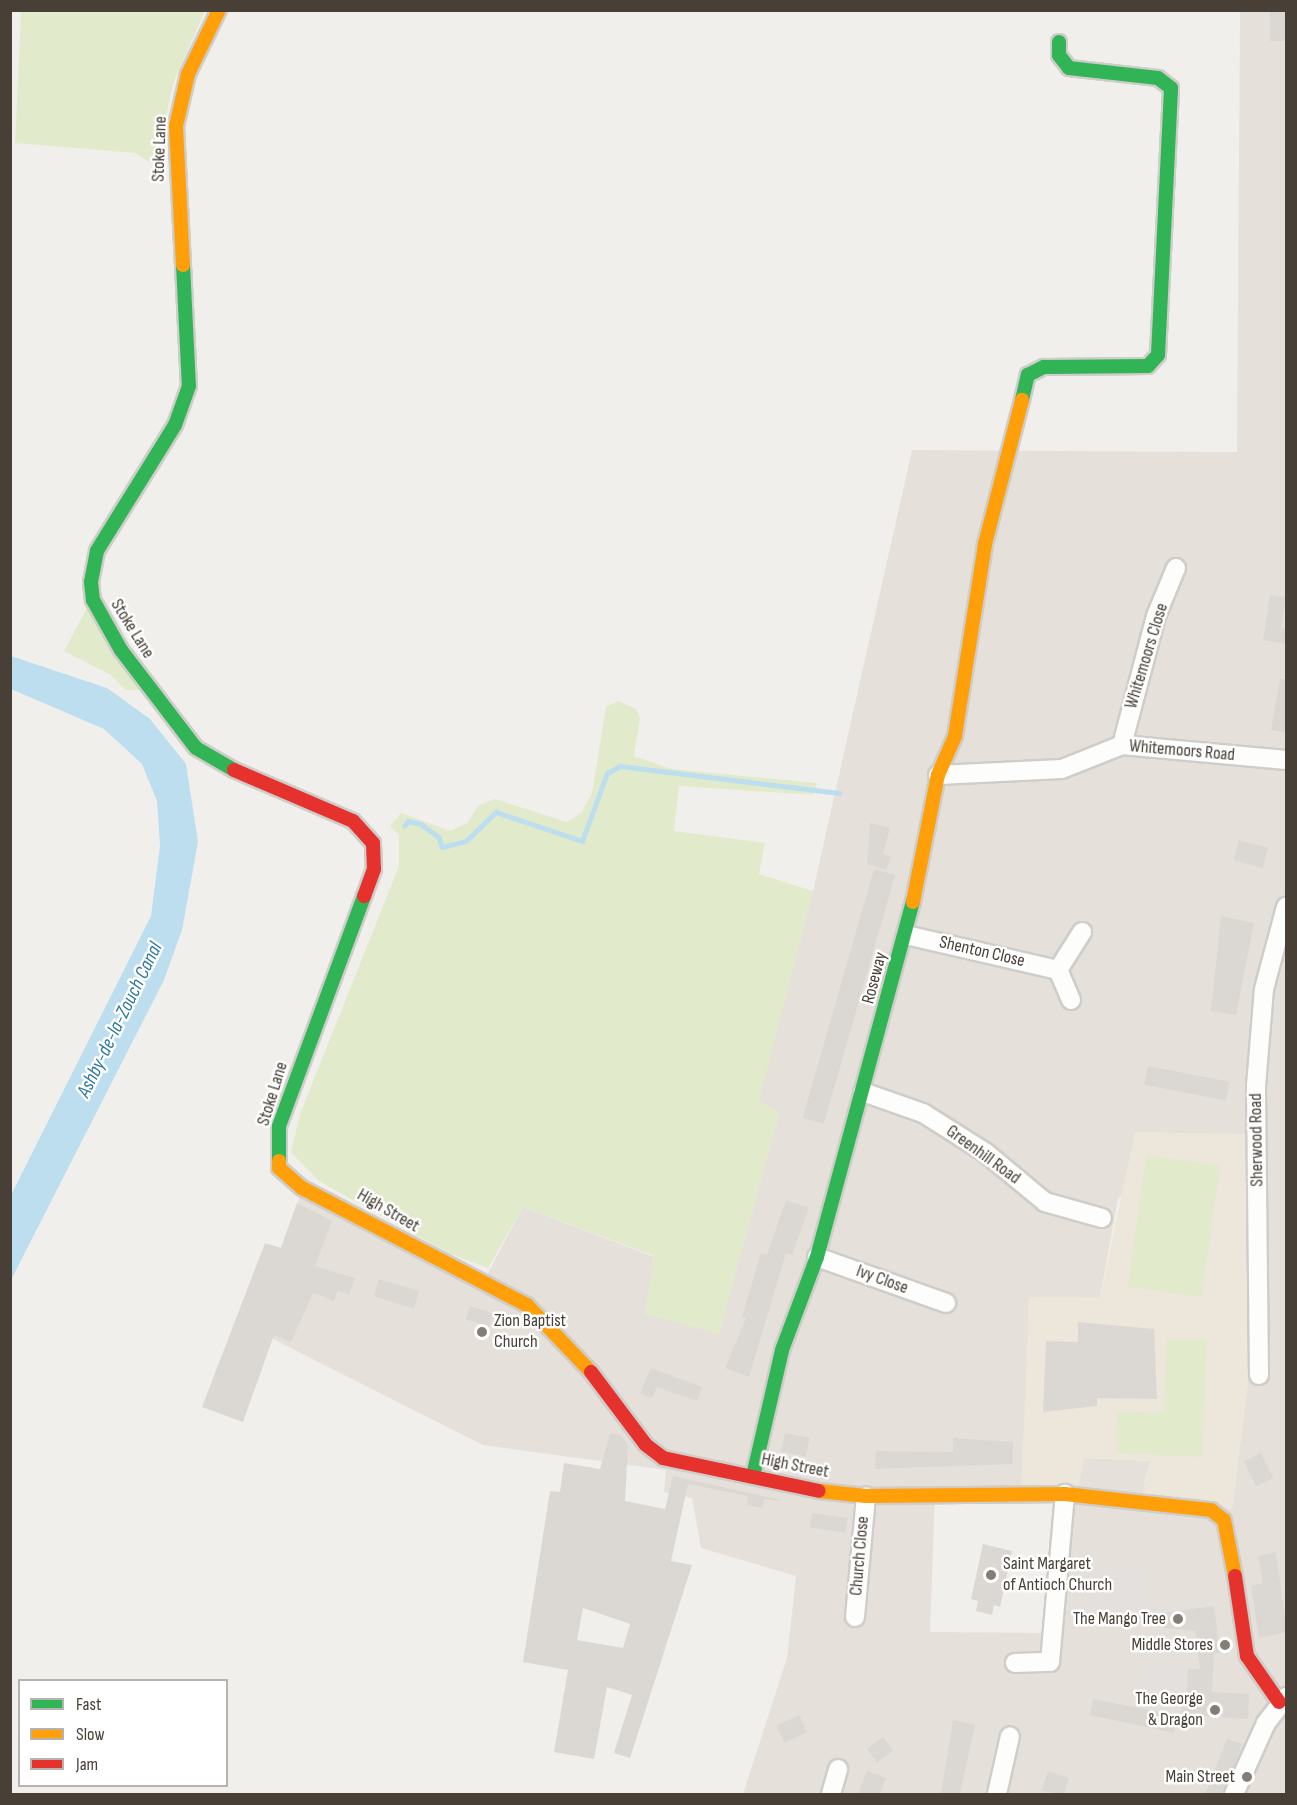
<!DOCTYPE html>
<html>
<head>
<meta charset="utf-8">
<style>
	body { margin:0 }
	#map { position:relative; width:1297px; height:1805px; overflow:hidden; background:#f1efec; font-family:"Sofia Sans Condensed",sans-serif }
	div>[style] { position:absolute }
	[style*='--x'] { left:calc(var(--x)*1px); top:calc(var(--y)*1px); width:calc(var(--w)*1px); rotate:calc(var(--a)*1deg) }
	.residential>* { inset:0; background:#e5e0d9 }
	.education>* { inset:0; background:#ece6db }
	.green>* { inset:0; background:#e1ebcc; transform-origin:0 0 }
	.parking>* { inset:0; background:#e3e0dd }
	.water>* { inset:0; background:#bcdeef }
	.stream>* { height:4.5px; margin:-2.25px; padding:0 2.25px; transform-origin:2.25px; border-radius:2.25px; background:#bcdeef }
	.building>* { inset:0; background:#dbd8d4; transform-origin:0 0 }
	.roads { filter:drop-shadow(2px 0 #cfcdc9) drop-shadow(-2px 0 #cfcdc9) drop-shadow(0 2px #cfcdc9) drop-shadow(0 -2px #cfcdc9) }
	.street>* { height:18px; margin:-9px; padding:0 9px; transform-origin:9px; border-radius:9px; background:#fdfdfc }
	.fast>* { height:14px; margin:-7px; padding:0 7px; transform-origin:7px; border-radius:7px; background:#30b455 }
	.slow>* { height:14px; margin:-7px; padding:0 7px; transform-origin:7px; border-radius:7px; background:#ff9f0a }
	.jam>* { height:14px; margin:-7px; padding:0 7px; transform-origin:7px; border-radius:7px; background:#e5322d }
	.dots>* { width:16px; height:16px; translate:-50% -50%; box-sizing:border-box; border:3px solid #fff; border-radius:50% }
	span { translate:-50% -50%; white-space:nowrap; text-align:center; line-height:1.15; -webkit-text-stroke:5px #fff; paint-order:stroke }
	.street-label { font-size:18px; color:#484037 }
	.poi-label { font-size:18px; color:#484037 }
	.left { translate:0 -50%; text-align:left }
	.right { translate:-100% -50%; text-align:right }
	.water-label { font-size:20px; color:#2e7aa3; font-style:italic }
	.frame { position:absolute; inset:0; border:12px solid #484037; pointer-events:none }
	.legend { position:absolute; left:18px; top:1679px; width:210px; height:108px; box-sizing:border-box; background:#fff; border:2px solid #b6b3af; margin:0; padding:8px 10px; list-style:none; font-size:18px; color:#484037 }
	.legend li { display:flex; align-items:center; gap:12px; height:30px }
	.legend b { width:30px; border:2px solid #b6b3af }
</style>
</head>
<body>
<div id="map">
	<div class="residential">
		<div style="clip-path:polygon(evenodd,1240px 11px,1286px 11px,1286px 1794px,743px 1794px,787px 1658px,796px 1576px,701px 1548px,692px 1498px,664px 1492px,666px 1470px,483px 1445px,267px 1336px,300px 1250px,284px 1238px,302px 1191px,480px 1288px,523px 1207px,654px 1257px,646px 1314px,719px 1333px,779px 1113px,758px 1101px,813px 891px,912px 450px,1237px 452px,1240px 11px,1251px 1134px,1248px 1382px,1232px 1508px,1144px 1482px,1151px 1461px,1083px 1458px,1077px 1496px,1065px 1494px,1052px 1633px,930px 1632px,935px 1493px,1021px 1494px,1100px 1298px,1118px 1198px,1251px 1134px)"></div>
	</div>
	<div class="education">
		<div style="clip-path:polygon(1135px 1132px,1251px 1134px,1248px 1382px,1232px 1508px,1220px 1515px,1141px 1499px,1150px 1461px,1084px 1458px,1077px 1496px,1021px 1494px,1029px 1297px,1100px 1298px)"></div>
	</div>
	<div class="green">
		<div style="clip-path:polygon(21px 11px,205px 11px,174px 81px,164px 125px,164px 171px,135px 153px,15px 143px)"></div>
		<div style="clip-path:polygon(88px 606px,140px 690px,125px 690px,111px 675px,64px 651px)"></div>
		<div style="clip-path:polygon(618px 701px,636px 709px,640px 718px,634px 756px,672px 769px,817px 783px,813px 795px,679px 786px,674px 831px,765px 843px,759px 874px,813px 891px,759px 1101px,779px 1113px,719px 1334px,645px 1314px,654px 1256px,523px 1207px,488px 1268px,448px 1253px,319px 1181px,291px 1152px,300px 1114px,399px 866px,399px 835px,390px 826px,401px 813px,450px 831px,467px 823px,479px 805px,495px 799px,567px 822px,582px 812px,592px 793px,606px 707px)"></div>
		<div style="left:1146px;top:1155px;width:75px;height:133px;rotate:8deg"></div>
		<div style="clip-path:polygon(1167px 1339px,1207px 1340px,1202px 1457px,1116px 1453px,1117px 1411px,1164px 1413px)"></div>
	</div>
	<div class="parking">
		<div style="clip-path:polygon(1083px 1568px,1146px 1571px,1144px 1599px,1153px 1606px,1214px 1599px,1214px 1606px,1163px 1613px,1164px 1628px,1080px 1615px)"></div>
		<div style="clip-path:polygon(1146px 1660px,1188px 1669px,1188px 1682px,1218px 1683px,1217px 1704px,1182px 1702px,1177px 1716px,1136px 1708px)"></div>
	</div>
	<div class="water">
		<div style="clip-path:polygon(11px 656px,107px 688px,150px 719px,186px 764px,198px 842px,182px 930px,164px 980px,11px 1280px,11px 1195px,151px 916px,160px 846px,157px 801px,142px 764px,104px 729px,11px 689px)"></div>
	</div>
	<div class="stream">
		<div style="--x:404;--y:826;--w:6;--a:-51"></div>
		<div style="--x:408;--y:821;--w:13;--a:13"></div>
		<div style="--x:421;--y:824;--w:22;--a:36"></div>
		<div style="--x:439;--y:837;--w:10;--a:73"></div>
		<div style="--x:442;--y:847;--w:25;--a:-14"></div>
		<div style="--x:466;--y:841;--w:42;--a:-44"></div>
		<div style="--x:496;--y:812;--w:91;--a:18.6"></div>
		<div style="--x:582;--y:841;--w:72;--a:-69.8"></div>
		<div style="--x:607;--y:773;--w:15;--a:-28"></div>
		<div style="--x:620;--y:766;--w:221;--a:7"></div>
	</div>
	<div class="building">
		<div style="left:1270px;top:10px;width:17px;height:31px"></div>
		<div style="clip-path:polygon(1270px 595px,1286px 597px,1281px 628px,1287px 629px,1287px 644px,1263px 640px)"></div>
		<div style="clip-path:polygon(1280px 679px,1287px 679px,1287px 733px,1271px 730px)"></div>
		<div style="clip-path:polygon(870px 823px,890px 828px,883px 854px,891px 856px,886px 870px,867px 864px)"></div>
		<div style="left:1239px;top:840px;width:30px;height:21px;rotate:15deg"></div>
		<div style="left:874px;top:869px;width:22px;height:259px;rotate:16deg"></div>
		<div style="clip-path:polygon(1221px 916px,1254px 923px,1236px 1015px,1211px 1011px)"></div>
		<div style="left:1148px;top:1066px;width:83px;height:19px;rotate:11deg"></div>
		<div style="clip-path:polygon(786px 1200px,809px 1208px,792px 1255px,786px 1253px,749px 1377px,725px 1368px,746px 1318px,742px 1317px,761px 1253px,767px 1255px)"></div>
		<div style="clip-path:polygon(297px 1203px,332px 1221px,315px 1266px,355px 1278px,349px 1295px,338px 1291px,334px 1301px,313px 1293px,291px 1342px,274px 1335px,243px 1422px,202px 1407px,265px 1243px,281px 1248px)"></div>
		<div style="left:379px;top:1279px;width:42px;height:18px;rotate:17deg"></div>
		<div style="left:470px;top:1306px;width:25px;height:14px;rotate:18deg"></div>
		<div style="clip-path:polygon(1078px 1322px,1154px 1329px,1157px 1399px,1097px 1398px,1097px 1406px,1043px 1412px,1046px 1341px,1078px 1342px)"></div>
		<div style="clip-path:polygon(651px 1368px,702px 1387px,697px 1401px,657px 1387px,652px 1398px,640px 1393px)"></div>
		<div style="clip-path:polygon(evenodd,610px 1433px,621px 1435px,628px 1446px,625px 1501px,665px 1509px,673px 1476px,786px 1501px,764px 1499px,762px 1508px,747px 1505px,748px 1496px,688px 1484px,671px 1561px,692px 1565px,630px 1758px,614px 1753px,632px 1695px,607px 1687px,594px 1759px,554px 1752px,568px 1670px,523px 1662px,550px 1491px,560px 1492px,564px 1463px,600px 1469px,610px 1433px,583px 1608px,630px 1624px,623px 1648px,577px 1640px,583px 1608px)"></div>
		<div style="left:785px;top:1433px;width:25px;height:19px;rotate:11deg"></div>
		<div style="clip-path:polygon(953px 1438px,1013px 1442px,1013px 1464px,875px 1469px,876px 1451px,953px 1452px)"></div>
		<div style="left:1261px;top:1453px;width:28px;height:19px;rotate:64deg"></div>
		<div style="left:812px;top:1513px;width:36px;height:15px;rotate:8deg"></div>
		<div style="clip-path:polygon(983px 1544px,1012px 1551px,1000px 1607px,994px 1605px,992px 1615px,976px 1611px,978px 1601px,971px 1599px)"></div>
		<div style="clip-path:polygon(1276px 1552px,1287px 1632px,1259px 1638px,1251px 1586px,1263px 1583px,1258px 1556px)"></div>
		<div style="clip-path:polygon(1214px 1606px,1220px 1653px,1214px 1653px,1212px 1692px,1249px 1694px,1248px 1719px,1181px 1715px,1181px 1702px,1187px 1702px,1188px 1669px,1200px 1669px,1195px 1631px,1164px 1628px,1163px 1613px)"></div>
		<div style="clip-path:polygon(1093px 1699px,1159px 1712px,1176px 1721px,1174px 1733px,1090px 1715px)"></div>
		<div style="left:799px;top:1715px;width:19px;height:25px;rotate:65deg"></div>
		<div style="clip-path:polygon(953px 1720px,975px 1725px,960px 1794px,941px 1794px)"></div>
		<div style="left:883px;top:1737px;width:17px;height:20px;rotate:54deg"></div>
		<div style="clip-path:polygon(1227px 1739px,1242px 1744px,1233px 1769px,1222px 1794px,1205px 1794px)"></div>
		<div style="clip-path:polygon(867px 1771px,886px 1778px,880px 1794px,858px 1794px)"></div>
		<div style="clip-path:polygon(1048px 1771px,1069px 1778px,1064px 1794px,1041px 1791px)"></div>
	</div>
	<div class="roads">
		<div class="street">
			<div style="--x:1122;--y:745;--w:133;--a:-75.2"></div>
			<div style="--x:1156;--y:616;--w:52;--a:-67.4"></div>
			<div style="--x:938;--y:775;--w:124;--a:-2.8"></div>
			<div style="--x:1062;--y:769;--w:65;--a:-21.8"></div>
			<div style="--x:1122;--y:745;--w:165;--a:5.2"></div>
			<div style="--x:906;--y:935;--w:156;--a:13"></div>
			<div style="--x:1071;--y:1000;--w:33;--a:-113"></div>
			<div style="--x:1058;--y:970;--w:45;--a:-57.7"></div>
			<div style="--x:863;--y:1092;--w:64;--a:19.3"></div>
			<div style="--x:923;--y:1113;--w:75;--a:32.4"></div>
			<div style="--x:986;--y:1153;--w:77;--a:39.7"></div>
			<div style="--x:1045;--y:1202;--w:59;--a:15.7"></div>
			<div style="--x:817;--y:1257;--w:137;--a:19.6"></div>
			<div style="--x:1259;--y:1375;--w:289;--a:-90.6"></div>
			<div style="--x:1256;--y:1086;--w:97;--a:-85.3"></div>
			<div style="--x:1264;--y:989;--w:85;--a:-75"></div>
			<div style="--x:855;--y:1617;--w:121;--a:-84.8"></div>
			<div style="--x:1015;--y:1663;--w:35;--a:-2"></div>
			<div style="--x:1050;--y:1662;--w:169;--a:-84.9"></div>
			<div style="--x:831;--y:1794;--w:26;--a:-74"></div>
			<div style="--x:997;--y:1794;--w:59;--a:-77.4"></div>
			<div style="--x:1234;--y:1794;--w:78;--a:-65.7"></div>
			<div style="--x:1266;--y:1723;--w:33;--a:-52"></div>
		</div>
		<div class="fast">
			<div style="--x:183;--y:265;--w:121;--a:87.2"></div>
			<div style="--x:189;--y:386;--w:41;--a:109.7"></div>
			<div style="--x:175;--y:425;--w:148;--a:121.8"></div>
			<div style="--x:97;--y:551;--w:32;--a:101"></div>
			<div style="--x:91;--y:582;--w:18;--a:84"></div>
			<div style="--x:93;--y:600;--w:57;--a:60.8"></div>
			<div style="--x:121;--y:650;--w:123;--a:52.6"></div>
			<div style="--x:196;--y:748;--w:44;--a:30.1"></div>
			<div style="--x:1022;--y:400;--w:26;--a:-77"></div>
			<div style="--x:1028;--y:375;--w:18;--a:-27"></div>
			<div style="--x:1044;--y:367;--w:104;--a:-0.6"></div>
			<div style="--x:1148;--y:366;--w:15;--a:-48"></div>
			<div style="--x:1158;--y:355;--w:267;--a:-87.2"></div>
			<div style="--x:1171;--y:88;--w:16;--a:-142"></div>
			<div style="--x:1158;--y:78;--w:90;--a:-173.6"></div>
			<div style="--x:1069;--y:68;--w:16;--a:-128"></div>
			<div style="--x:1059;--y:55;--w:13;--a:-90"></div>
			<div style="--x:279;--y:1161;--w:35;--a:-90"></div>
			<div style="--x:279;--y:1126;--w:245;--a:-69.7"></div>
			<div style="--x:753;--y:1476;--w:129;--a:-77"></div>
			<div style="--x:782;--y:1350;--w:99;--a:-69.4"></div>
			<div style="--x:817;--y:1257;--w:368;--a:-74.9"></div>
		</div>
		<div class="slow">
			<div style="--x:183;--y:265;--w:139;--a:-92.9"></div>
			<div style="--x:176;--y:126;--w:53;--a:-77"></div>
			<div style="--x:188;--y:74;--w:71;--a:-64.2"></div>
			<div style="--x:913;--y:902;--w:129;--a:-78.9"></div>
			<div style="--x:938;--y:775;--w:43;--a:-66.4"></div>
			<div style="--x:955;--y:736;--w:194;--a:-81.1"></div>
			<div style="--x:985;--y:544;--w:149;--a:-75.6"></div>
			<div style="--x:279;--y:1161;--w:7;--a:90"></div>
			<div style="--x:279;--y:1168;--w:30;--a:41"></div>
			<div style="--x:302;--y:1188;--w:254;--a:27.5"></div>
			<div style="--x:527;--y:1305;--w:93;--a:46.3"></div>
			<div style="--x:819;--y:1491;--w:47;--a:6.1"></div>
			<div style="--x:866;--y:1496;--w:199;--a:-0.6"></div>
			<div style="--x:1065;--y:1494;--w:147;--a:6.3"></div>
			<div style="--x:1211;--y:1510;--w:16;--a:38"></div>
			<div style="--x:1224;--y:1520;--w:57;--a:78.9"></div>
		</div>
		<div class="jam">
			<div style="--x:234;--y:770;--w:129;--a:23.2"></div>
			<div style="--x:353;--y:821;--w:30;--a:48"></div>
			<div style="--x:373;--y:843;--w:26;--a:88"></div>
			<div style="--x:374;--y:869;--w:29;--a:110"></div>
			<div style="--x:591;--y:1372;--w:91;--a:53"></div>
			<div style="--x:646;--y:1445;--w:21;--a:37"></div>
			<div style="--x:663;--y:1458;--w:159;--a:11.9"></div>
			<div style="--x:1235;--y:1576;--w:81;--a:81.5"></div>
			<div style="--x:1247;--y:1656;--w:56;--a:55.2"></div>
		</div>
	</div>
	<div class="dots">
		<div style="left:482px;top:1332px;background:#837d76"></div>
		<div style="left:991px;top:1575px;background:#837d76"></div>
		<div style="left:1178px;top:1619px;background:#837d76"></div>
		<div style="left:1225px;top:1645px;background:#837d76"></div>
		<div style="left:1215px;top:1710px;background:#837d76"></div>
		<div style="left:1247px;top:1777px;background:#837d76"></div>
	</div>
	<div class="street-label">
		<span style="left:160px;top:149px;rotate:-88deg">Stoke Lane</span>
		<span style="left:132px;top:629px;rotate:58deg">Stoke Lane</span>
		<span style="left:1147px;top:656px;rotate:-73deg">Whitemoors Close</span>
		<span style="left:1182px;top:751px;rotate:5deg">Whitemoors Road</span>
		<span style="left:982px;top:952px;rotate:13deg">Shenton Close</span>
		<span style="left:875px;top:978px;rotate:-75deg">Roseway</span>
		<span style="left:273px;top:1094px;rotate:-73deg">Stoke Lane</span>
		<span style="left:1257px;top:1140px;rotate:-91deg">Sherwood Road</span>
		<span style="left:983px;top:1155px;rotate:36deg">Greenhill Road</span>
		<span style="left:388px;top:1211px;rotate:30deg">High Street</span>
		<span style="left:882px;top:1280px;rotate:20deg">Ivy Close</span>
		<span style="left:795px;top:1466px;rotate:11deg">High Street</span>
		<span style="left:860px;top:1556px;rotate:-85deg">Church Close</span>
	</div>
	<div class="poi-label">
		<span class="left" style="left:494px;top:1332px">Zion Baptist<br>Church</span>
		<span class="left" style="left:1003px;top:1575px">Saint Margaret<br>of Antioch Church</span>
		<span class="right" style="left:1166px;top:1619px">The Mango Tree</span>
		<span class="right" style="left:1213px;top:1645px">Middle Stores</span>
		<span class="right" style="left:1203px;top:1710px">The George<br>&amp; Dragon</span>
		<span class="right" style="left:1235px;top:1777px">Main Street</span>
	</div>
	<div class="water-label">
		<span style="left:120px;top:1020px;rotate:-64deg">Ashby-de-la-Zouch Canal</span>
	</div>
	<div class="frame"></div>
	<ul class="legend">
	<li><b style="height:8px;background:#30b455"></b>Fast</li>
	<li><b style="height:8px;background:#ff9f0a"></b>Slow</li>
	<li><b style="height:8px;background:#e5322d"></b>Jam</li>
	</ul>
</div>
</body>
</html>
